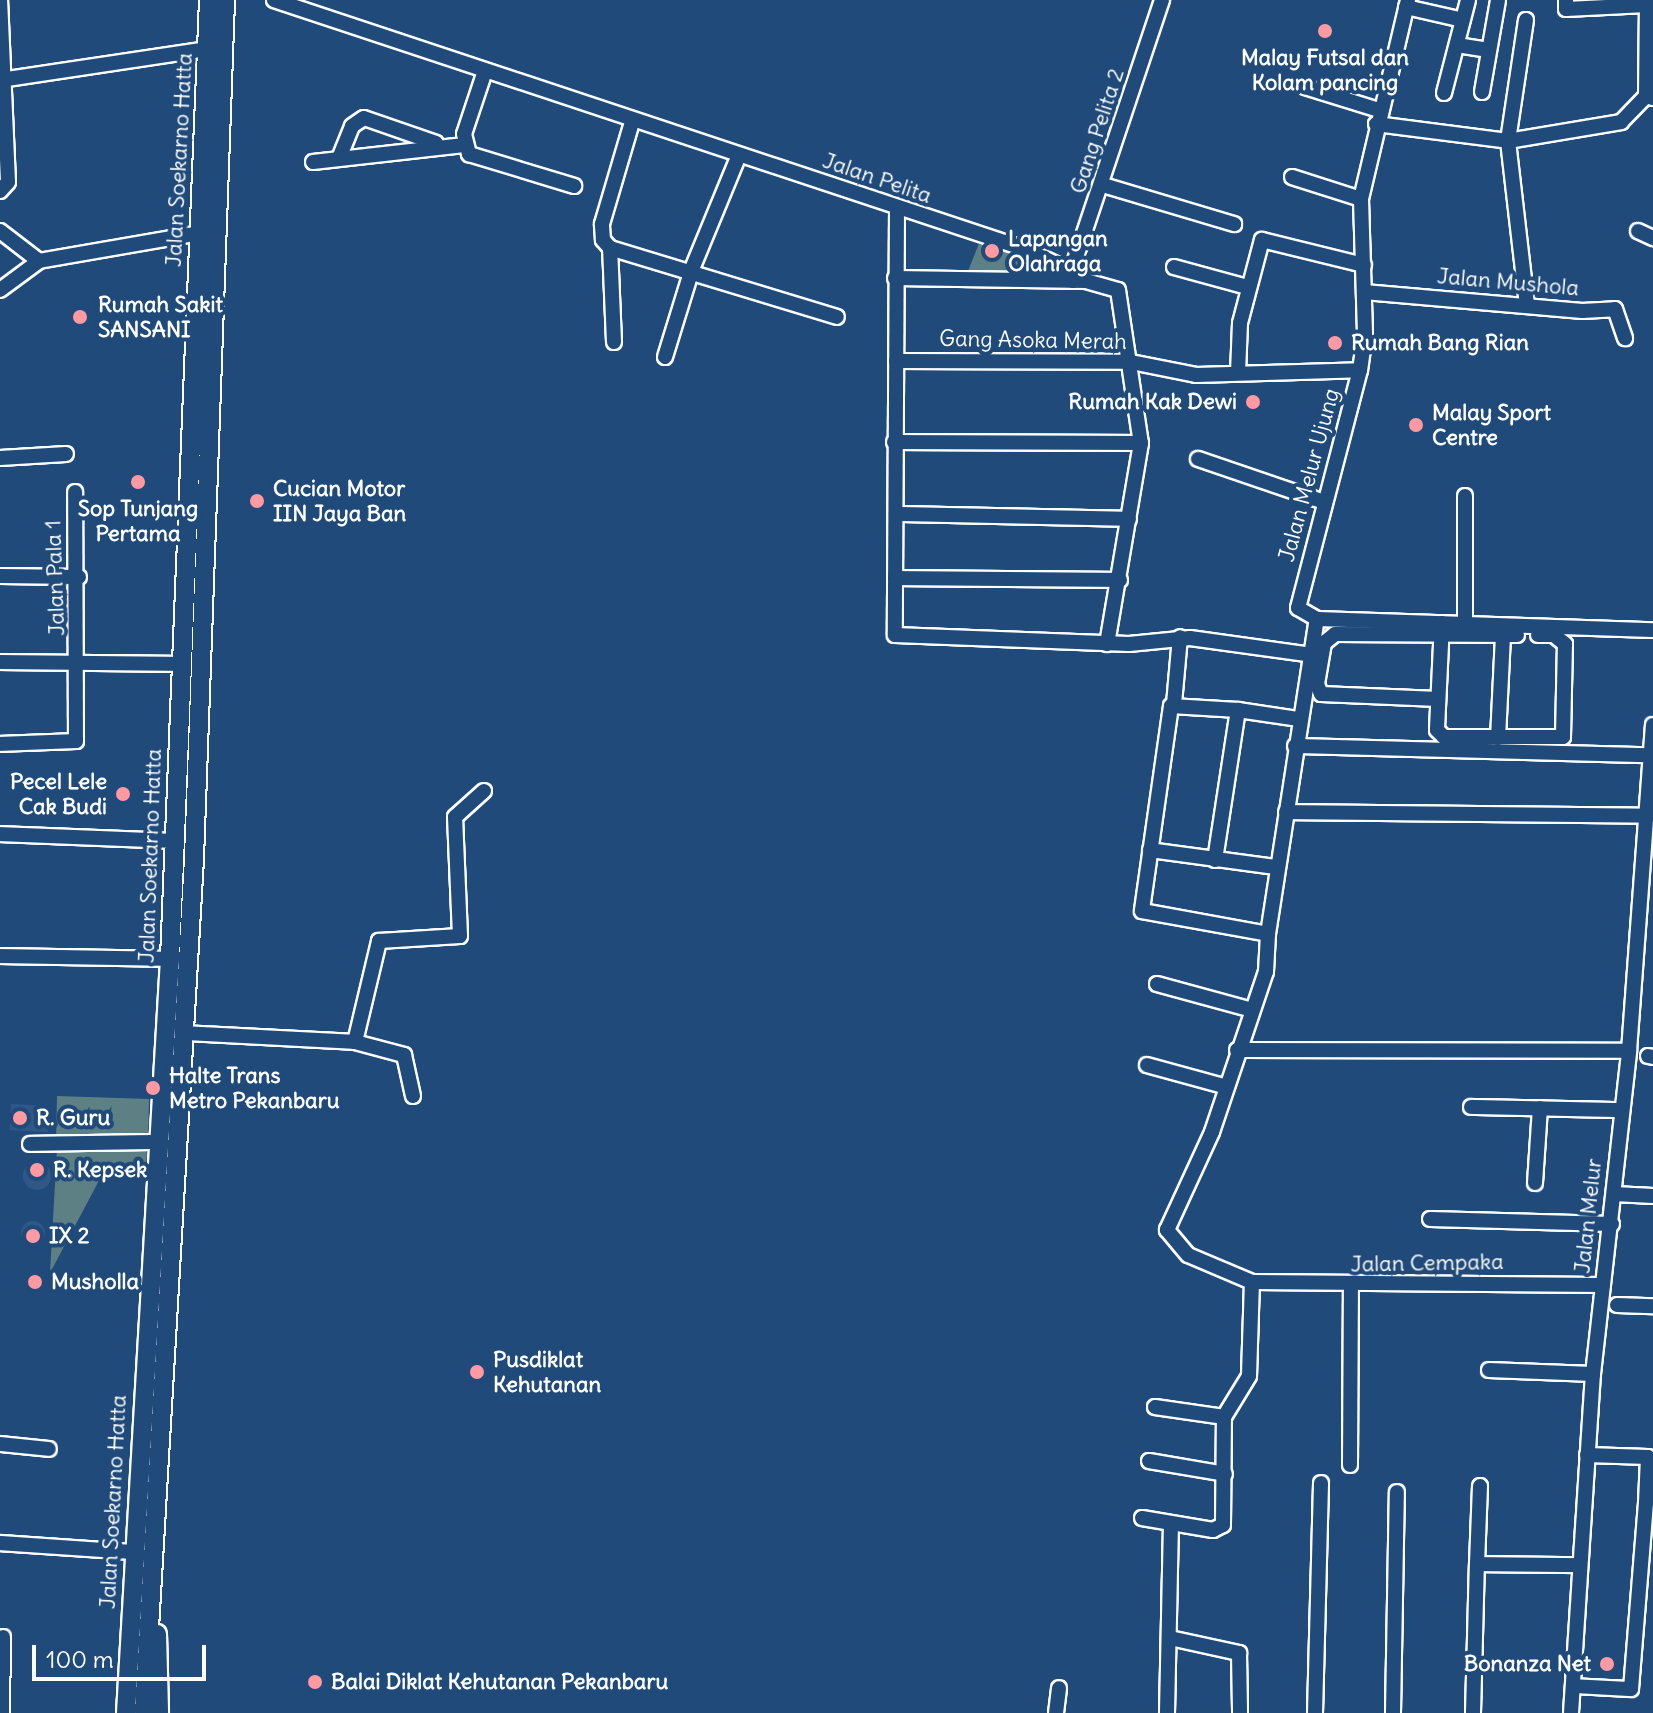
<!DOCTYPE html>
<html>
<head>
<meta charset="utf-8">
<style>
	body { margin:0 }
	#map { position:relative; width:1653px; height:1713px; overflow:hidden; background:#1f4a7a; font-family:Delius,sans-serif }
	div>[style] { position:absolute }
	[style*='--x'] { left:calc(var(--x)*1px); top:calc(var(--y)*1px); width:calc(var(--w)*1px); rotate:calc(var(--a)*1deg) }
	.built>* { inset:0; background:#305887; transform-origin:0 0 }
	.round { border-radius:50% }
	.green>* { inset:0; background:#5c8084 }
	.roads { filter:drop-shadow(2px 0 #fff) drop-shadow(-2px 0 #fff) drop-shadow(0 2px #fff) drop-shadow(0 -2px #fff) }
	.minor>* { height:14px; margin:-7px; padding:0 7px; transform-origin:7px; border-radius:7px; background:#1f4a7a }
	.major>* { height:18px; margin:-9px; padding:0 9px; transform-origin:9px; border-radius:9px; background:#1f4a7a }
	.dots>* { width:22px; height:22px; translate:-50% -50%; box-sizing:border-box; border:4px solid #1f4a7a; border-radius:50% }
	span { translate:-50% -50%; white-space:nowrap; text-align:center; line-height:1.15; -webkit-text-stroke:8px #1f4a7a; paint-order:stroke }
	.poi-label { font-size:22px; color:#fff; font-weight:700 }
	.left { translate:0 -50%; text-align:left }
	.right { translate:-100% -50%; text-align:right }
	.street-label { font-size:22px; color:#fff }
	.scale { position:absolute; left:32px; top:1645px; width:174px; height:36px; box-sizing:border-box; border:4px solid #fff; border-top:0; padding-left:10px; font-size:24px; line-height:28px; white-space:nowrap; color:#fff; -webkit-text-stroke:6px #1f4a7a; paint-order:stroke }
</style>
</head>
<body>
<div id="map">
	<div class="built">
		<div style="left:11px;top:1104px;width:38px;height:26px;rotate:3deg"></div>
		<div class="round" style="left:23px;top:1162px;width:28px;height:28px"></div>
		<div class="round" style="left:21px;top:1221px;width:24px;height:24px"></div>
	</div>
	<div class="green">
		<div style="clip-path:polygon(980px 241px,1038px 260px,1032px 274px,968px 271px)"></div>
		<div style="clip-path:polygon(57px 1096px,149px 1099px,148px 1139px,70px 1136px,56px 1141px)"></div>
		<div style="clip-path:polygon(147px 1145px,146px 1173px,103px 1173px,50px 1273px,57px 1148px)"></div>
	</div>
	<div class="roads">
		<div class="minor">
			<div style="--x:274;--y:0;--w:788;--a:18.34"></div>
			<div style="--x:1022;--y:248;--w:42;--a:25.3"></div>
			<div style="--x:1060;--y:266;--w:20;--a:49"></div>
			<div style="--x:1408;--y:0;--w:204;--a:103.3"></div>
			<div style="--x:1361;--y:199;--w:136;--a:88.3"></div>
			<div style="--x:1365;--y:335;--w:35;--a:98"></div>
			<div style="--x:1360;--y:370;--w:246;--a:104.6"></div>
			<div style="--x:1298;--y:608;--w:22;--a:30"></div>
			<div style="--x:1317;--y:619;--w:336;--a:1.9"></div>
			<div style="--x:1566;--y:0;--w:9;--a:90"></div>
			<div style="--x:1566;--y:9;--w:81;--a:-2.8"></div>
			<div style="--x:1406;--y:7;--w:58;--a:12.8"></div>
			<div style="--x:1526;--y:20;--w:122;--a:98.5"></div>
			<div style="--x:1508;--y:141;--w:165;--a:83.4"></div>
			<div style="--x:1457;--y:45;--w:32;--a:9"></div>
			<div style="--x:485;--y:71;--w:66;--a:108.4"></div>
			<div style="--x:464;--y:134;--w:21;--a:76"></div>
			<div style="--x:469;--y:154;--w:110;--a:16.9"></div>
			<div style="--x:0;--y:80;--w:210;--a:-8.5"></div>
			<div style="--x:1305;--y:87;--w:77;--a:17.3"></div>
			<div style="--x:1482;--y:92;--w:93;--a:-80.1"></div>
			<div style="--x:1444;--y:93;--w:96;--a:-75.5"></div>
			<div style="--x:1646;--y:96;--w:96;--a:-89.4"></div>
			<div style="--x:1376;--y:124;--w:133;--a:7.3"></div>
			<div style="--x:1508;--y:141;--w:115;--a:-9.5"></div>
			<div style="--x:1621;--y:122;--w:36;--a:-46"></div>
			<div style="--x:1646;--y:96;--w:7;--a:16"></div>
			<div style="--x:340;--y:156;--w:32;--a:-68"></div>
			<div style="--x:352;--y:126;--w:14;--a:-34"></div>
			<div style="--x:364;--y:118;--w:76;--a:19.1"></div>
			<div style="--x:313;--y:162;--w:152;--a:-6.4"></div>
			<div style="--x:1292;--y:177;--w:72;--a:17.7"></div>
			<div style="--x:1103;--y:185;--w:137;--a:16.6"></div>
			<div style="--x:0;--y:191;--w:12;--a:-48"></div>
			<div style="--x:8;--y:182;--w:182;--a:-92.5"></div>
			<div style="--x:897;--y:210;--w:425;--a:90.3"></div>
			<div style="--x:895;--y:635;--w:234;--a:2.2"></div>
			<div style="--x:1129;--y:644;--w:61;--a:-5.6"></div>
			<div style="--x:1190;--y:638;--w:123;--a:7.9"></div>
			<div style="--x:0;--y:231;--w:49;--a:37.6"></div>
			<div style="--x:1638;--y:231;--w:17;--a:25"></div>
			<div style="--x:610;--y:248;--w:237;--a:16.9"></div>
			<div style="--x:1174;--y:267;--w:76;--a:15.3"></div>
			<div style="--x:1070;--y:275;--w:290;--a:-71.5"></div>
			<div style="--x:895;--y:278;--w:191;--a:0.9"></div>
			<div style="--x:1086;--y:281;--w:33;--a:16"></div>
			<div style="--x:1118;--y:290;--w:155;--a:81.5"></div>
			<div style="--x:1141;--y:443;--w:204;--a:99.6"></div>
			<div style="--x:0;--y:290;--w:49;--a:-36.6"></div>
			<div style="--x:39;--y:261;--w:163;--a:-9.9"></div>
			<div style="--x:1364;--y:292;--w:219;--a:5"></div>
			<div style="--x:1582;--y:311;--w:33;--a:-3"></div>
			<div style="--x:1615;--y:309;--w:31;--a:71"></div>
			<div style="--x:614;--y:342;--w:94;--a:-92.4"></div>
			<div style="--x:610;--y:248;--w:11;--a:-131"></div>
			<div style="--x:603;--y:240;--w:16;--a:-94"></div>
			<div style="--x:602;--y:224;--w:109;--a:-73.6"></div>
			<div style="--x:665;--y:357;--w:92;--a:-72.9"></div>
			<div style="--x:692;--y:269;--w:123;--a:-67.6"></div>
			<div style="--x:896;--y:361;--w:235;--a:0.2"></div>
			<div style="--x:1131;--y:362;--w:66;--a:11.3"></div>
			<div style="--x:1196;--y:375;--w:164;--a:-1.7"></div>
			<div style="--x:1238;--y:373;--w:50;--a:-87.7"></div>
			<div style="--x:1240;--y:323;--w:86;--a:-75.2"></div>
			<div style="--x:1262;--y:240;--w:105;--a:13.8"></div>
			<div style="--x:894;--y:442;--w:247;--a:0.2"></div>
			<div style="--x:0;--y:458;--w:66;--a:-3.5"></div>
			<div style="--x:1198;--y:459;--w:133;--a:18.8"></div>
			<div style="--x:1465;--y:496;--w:128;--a:90"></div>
			<div style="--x:896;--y:514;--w:233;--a:1.2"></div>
			<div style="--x:0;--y:576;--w:79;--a:0.7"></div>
			<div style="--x:895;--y:578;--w:225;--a:0.5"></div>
			<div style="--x:1442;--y:623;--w:107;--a:92.7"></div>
			<div style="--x:1437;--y:730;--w:10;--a:45"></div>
			<div style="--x:1444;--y:737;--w:119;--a:0"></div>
			<div style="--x:1563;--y:737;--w:93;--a:-88.8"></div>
			<div style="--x:1565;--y:644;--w:14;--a:-141"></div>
			<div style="--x:1554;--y:635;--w:16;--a:180"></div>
			<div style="--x:0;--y:662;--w:183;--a:0.6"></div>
			<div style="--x:1438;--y:699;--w:117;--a:-177.6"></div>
			<div style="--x:1321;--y:694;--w:11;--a:-112"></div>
			<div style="--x:1317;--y:684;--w:42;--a:-80.3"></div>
			<div style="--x:1324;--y:643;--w:14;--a:-39"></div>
			<div style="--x:1335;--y:634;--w:182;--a:0.3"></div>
			<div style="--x:1174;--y:704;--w:67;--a:-84.9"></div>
			<div style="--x:1238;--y:710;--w:67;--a:-176.6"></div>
			<div style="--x:1171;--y:706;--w:207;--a:98.1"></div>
			<div style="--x:1142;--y:911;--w:128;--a:10.3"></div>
			<div style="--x:1268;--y:934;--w:319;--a:-81.2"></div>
			<div style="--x:1498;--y:738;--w:103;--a:-87.2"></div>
			<div style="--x:0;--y:744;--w:76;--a:-2.3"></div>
			<div style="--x:76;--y:741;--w:249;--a:-90.2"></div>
			<div style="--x:1295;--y:746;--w:355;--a:1.5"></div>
			<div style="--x:1286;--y:812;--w:362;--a:0.6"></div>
			<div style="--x:0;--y:834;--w:174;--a:2.3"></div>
			<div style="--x:1150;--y:850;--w:127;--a:7.7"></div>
			<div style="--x:1215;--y:860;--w:152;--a:-81.3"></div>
			<div style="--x:1238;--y:710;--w:62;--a:8.4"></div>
			<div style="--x:0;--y:956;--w:170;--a:1"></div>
			<div style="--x:1157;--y:984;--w:95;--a:15.2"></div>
			<div style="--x:184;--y:1033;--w:171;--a:3"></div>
			<div style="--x:355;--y:1042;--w:104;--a:-76.6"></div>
			<div style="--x:379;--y:941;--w:81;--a:-3.5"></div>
			<div style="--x:460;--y:936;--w:119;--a:-92.4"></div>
			<div style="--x:455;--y:817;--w:39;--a:-42"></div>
			<div style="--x:355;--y:1042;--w:51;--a:14.9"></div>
			<div style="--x:404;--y:1055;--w:42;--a:77.6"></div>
			<div style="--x:1237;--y:1050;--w:392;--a:0.1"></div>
			<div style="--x:1648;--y:1056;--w:5;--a:11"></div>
			<div style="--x:1147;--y:1065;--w:79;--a:15.4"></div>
			<div style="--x:1471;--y:1107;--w:148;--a:1.2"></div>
			<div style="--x:30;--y:1144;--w:131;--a:-0.9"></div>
			<div style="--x:1535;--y:1183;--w:75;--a:-86.2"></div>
			<div style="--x:1614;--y:1194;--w:39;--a:3"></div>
			<div style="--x:1430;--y:1219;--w:182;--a:1.6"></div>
			<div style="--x:1252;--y:1282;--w:351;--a:0.5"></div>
			<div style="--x:1617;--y:1305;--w:36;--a:2"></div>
			<div style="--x:1489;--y:1370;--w:104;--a:2.2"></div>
			<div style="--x:1155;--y:1407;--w:70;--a:8.2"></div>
			<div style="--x:0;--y:1444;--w:49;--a:5.8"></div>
			<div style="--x:1149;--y:1461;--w:77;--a:9.7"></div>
			<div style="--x:1350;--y:1465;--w:179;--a:-89.7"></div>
			<div style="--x:1142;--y:1518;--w:72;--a:9.6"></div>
			<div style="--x:1213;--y:1530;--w:11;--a:-27"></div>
			<div style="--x:1223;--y:1525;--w:108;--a:-89.5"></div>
			<div style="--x:1224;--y:1417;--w:48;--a:-58.6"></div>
			<div style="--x:1249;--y:1376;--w:94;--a:-88.2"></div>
			<div style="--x:1252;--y:1282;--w:69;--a:-157.1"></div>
			<div style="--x:1188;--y:1255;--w:33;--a:-130"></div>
			<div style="--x:1167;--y:1230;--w:108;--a:-65.3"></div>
			<div style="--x:1212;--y:1132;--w:169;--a:-71.4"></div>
			<div style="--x:1266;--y:972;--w:38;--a:-87"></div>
			<div style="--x:0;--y:1543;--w:133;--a:3.9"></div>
			<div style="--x:1477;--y:1564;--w:78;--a:-87.8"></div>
			<div style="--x:1170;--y:1638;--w:71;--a:12.3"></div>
			<div style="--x:1239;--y:1653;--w:60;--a:89"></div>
			<div style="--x:1573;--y:1686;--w:58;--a:3"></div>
			<div style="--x:1631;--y:1689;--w:187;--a:-85.4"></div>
			<div style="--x:1646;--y:1503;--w:46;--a:-87.5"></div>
			<div style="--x:1648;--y:1457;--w:61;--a:-178.1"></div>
			<div style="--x:2;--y:1713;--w:76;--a:-89.2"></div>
			<div style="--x:1056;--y:1713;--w:25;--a:-83"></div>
			<div style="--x:1167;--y:1713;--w:189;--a:-88.8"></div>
			<div style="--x:1315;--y:1713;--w:230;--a:-88.5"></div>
			<div style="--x:1393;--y:1713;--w:221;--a:-89"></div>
			<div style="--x:1473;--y:1713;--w:149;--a:-88.5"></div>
			<div style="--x:1477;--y:1564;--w:102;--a:0.6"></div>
			<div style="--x:1571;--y:1713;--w:340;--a:-86.3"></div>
			<div style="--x:1593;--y:1374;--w:325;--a:-83.6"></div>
			<div style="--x:1629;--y:1051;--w:327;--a:-85.8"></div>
		</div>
		<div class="major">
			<div style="--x:157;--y:1634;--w:79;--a:88.5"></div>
			<div style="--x:126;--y:1713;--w:755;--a:-86.66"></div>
			<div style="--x:170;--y:959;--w:960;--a:-87.67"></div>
			<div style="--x:144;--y:1713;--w:856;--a:-86.65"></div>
			<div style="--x:194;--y:858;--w:859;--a:-87.93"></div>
		</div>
	</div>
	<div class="dots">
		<div style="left:1325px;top:31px;background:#ff9aa2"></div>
		<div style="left:992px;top:251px;background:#ff9aa2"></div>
		<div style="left:80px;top:317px;background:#ff9aa2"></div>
		<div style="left:1335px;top:343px;background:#ff9aa2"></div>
		<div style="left:1253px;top:402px;background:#ff9aa2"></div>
		<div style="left:1416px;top:425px;background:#ff9aa2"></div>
		<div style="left:138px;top:482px;background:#ff9aa2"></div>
		<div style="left:257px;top:501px;background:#ff9aa2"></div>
		<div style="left:123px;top:794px;background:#ff9aa2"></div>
		<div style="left:153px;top:1088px;background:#ff9aa2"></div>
		<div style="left:20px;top:1118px;background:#ff9aa2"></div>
		<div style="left:37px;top:1170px;background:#ff9aa2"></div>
		<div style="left:33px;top:1236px;background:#ff9aa2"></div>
		<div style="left:35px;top:1282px;background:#ff9aa2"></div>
		<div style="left:477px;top:1372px;background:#ff9aa2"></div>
		<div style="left:1607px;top:1664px;background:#ff9aa2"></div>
		<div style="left:315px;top:1682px;background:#ff9aa2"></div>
	</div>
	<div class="poi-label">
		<span style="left:1325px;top:70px">Malay Futsal dan<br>Kolam pancing</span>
		<span class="left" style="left:1008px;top:251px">Lapangan<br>Olahraga</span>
		<span class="left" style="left:98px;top:317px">Rumah Sakit<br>SANSANI</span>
		<span class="left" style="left:1351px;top:343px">Rumah Bang Rian</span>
		<span class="right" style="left:1237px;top:402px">Rumah Kak Dewi</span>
		<span class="left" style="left:1432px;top:425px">Malay Sport<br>Centre</span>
		<span class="left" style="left:273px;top:501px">Cucian Motor<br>IIN Jaya Ban</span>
		<span style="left:138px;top:521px">Sop Tunjang<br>Pertama</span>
		<span class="right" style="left:107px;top:794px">Pecel Lele<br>Cak Budi</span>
		<span class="left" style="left:169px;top:1088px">Halte Trans<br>Metro Pekanbaru</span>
		<span class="left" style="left:36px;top:1118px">R. Guru</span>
		<span class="left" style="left:53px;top:1170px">R. Kepsek</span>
		<span class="left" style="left:49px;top:1236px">IX 2</span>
		<span class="left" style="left:51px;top:1282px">Musholla</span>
		<span class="left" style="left:493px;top:1372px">Pusdiklat<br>Kehutanan</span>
		<span class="right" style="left:1591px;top:1664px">Bonanza Net</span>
		<span class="left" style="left:331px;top:1682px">Balai Diklat Kehutanan Pekanbaru</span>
	</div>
	<div class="street-label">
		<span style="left:1097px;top:131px;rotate:-72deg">Gang Pelita 2</span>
		<span style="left:179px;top:160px;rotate:-87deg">Jalan Soekarno Hatta</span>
		<span style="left:877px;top:178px;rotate:19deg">Jalan Pelita</span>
		<span style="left:1508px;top:282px;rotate:5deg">Jalan Mushola</span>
		<span style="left:1033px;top:340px;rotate:1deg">Gang Asoka Merah</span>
		<span style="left:1309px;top:475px;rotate:-75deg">Jalan Melur Ujung</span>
		<span style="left:55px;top:578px;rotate:-92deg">Jalan Pala 1</span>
		<span style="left:150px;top:856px;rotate:-88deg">Jalan Soekarno Hatta</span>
		<span style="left:1588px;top:1216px;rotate:-84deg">Jalan Melur</span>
		<span style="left:1427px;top:1263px;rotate:-1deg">Jalan Cempaka</span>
		<span style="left:113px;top:1502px;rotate:-87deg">Jalan Soekarno Hatta</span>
	</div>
	<div class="scale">100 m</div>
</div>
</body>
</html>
